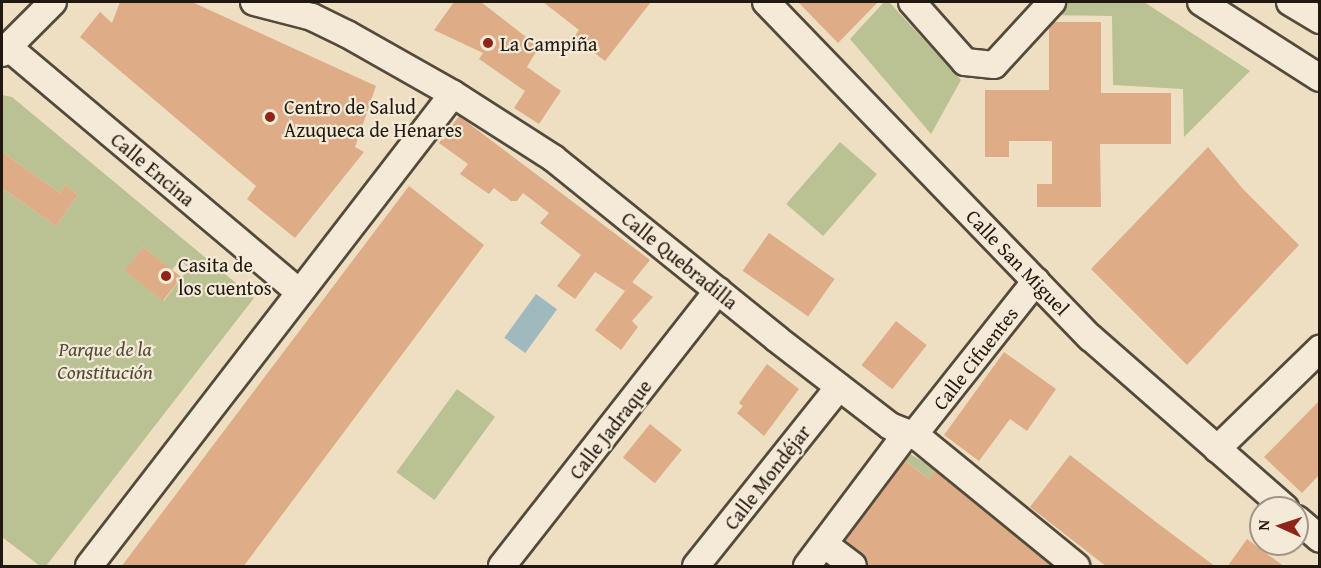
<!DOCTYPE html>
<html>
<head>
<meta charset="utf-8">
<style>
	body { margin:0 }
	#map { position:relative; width:1321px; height:568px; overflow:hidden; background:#eedfc2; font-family:"Gentium Book Plus",serif }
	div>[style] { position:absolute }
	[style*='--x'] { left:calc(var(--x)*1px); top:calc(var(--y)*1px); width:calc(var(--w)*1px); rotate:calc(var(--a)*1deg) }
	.green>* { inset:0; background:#bac192; transform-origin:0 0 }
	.water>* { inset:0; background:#9fbabe; transform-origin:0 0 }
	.building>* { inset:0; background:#dead88; transform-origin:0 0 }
	.roads { filter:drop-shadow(2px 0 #544a3c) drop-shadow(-2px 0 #544a3c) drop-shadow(0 2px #544a3c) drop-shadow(0 -2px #544a3c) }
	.minor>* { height:26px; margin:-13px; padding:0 13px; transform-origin:13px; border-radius:13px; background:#f4ead7 }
	.dots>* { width:16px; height:16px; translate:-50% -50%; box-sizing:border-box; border:3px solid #f4ead7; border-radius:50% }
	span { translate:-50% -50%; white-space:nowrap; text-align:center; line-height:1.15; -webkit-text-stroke:4.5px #f4ead7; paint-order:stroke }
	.poi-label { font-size:20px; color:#211910 }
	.left { translate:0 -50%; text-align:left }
	.street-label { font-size:20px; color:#211910 }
	.park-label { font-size:20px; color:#4f4b37; font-style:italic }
	.frame { position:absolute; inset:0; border:3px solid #211910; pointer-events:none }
	.north { position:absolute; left:1249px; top:496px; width:60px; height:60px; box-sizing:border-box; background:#f4ead7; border:2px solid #a09687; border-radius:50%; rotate:273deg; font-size:16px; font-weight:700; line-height:24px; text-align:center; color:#211910 }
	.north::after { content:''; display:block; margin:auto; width:21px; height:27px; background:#8f2418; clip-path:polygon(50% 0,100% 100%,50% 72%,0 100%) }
</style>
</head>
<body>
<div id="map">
	<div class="green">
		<div style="clip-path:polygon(884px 2px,889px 2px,961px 80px,931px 134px,850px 39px)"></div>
		<div style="clip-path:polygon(1062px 2px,1144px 2px,1250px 71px,1184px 137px,1183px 89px,1113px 85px,1112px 16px,1048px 15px)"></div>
		<div style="clip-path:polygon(evenodd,2px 95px,12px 97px,254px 298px,46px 566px,40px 566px,2px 537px,2px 188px,56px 226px,78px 195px,65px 185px,60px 193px,2px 152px,2px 95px,143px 247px,172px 270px,180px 260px,189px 268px,164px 301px,125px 271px,143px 247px)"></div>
		<div style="left:840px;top:142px;width:49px;height:82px;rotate:41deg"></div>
		<div style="left:457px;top:389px;width:47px;height:103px;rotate:36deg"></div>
		<div style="clip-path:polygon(909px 453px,936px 470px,929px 479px,904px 460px)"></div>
	</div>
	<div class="water">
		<div style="left:536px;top:294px;width:26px;height:54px;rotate:36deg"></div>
	</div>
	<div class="building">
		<div style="clip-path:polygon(120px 2px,192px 2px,376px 86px,355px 147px,364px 152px,295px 238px,247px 199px,256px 186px,80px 37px,100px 12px,112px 23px)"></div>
		<div style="clip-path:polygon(454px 2px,481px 2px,539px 47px,527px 67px,561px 91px,539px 124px,514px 108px,525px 91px,479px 59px,483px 53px,434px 30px)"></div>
		<div style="clip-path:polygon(543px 2px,651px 2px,605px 61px,574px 37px,579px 30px)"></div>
		<div style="clip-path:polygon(798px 2px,878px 2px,838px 43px)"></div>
		<div style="clip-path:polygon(1054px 22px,1101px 22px,1101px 93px,1171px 93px,1171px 144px,1100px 144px,1101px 207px,1037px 207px,1037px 184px,1052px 184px,1052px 141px,1009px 141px,1009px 157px,985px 157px,985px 90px,1049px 90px,1049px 28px)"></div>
		<div style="clip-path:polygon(459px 116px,650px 260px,625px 291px,595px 272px,575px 299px,557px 286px,581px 255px,540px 223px,549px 213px,523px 193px,517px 201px,511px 201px,494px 188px,489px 194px,460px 174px,468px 164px,439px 143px)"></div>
		<div style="clip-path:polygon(1208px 147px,1243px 189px,1299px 245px,1187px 365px,1091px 269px)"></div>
		<div style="clip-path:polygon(2px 152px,60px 193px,65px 185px,78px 195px,56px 226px,2px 188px)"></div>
		<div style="clip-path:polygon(409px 186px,484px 245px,243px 567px,121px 567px)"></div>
		<div style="left:769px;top:233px;width:80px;height:46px;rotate:35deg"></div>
		<div style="left:143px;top:247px;width:49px;height:30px;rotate:38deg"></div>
		<div style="clip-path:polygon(632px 282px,653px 297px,632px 321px,638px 327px,621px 350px,595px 330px)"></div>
		<div style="left:896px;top:321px;width:39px;height:56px;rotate:38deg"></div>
		<div style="clip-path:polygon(1004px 352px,1056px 389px,1027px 431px,1010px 419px,979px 461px,944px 435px)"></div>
		<div style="clip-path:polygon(767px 364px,799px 389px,764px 436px,737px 413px,743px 406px,739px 403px)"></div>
		<div style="clip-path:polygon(1320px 400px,1320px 474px,1302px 493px,1264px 457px)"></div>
		<div style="left:650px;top:424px;width:41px;height:43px;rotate:39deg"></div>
		<div style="clip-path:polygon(1070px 455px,1156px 522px,1216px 567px,1107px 567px,1030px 507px)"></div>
		<div style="clip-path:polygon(905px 461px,929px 479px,935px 471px,1053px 567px,868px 567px,862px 554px,845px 541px)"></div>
		<div style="clip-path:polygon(1247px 539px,1285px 567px,1227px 567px)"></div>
	</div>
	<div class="roads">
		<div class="minor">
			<div style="--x:254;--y:2;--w:60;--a:14.5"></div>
			<div style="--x:312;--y:17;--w:39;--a:26"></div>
			<div style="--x:347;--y:34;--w:122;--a:29.5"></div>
			<div style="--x:453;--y:94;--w:119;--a:32.6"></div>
			<div style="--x:553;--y:158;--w:288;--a:38.9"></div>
			<div style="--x:777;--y:339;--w:143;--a:37.6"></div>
			<div style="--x:890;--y:426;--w:31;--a:22"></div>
			<div style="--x:919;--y:438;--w:203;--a:39.2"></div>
			<div style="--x:766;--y:2;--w:467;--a:46"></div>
			<div style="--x:1091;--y:338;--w:258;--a:41.2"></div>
			<div style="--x:912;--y:2;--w:80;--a:48.5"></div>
			<div style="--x:965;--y:62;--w:29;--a:6"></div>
			<div style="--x:994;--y:65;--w:86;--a:-47.4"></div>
			<div style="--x:1201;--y:2;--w:141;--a:32.6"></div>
			<div style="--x:1290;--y:2;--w:35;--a:31"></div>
			<div style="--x:8;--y:47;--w:379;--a:40.1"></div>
			<div style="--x:2;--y:53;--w:72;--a:-45"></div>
			<div style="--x:913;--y:436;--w:198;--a:-51.6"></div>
			<div style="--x:1217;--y:449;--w:144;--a:-44.2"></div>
			<div style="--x:1297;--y:519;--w:30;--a:41"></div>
			<div style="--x:824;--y:544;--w:36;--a:37"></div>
			<div style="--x:89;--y:566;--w:596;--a:-52.36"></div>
			<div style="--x:502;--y:566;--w:350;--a:-51.9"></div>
			<div style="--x:696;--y:566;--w:229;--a:-51.4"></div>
			<div style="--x:807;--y:566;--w:166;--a:-53.1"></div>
		</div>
	</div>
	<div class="dots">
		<div style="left:488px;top:43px;background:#8f2418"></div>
		<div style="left:270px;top:117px;background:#8f2418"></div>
		<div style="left:166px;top:276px;background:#8f2418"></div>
	</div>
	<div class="poi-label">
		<span class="left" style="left:500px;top:43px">La Campiña</span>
		<span class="left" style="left:284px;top:118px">Centro de Salud<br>Azuqueca de Henares</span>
		<span class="left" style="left:178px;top:276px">Casita de<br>los cuentos</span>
	</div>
	<div class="street-label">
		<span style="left:153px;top:169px;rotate:40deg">Calle Encina</span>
		<span style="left:680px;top:260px;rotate:39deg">Calle Quebradilla</span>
		<span style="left:1018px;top:262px;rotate:46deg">Calle San Miguel</span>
		<span style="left:975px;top:358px;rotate:-52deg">Calle Cifuentes</span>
		<span style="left:610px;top:429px;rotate:-52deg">Calle Jadraque</span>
		<span style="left:767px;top:477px;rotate:-52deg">Calle Mondéjar</span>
	</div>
	<div class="park-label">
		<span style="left:105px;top:360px">Parque de la<br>Constitución</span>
	</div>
	<div class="frame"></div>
	<div class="north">N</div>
</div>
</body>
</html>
